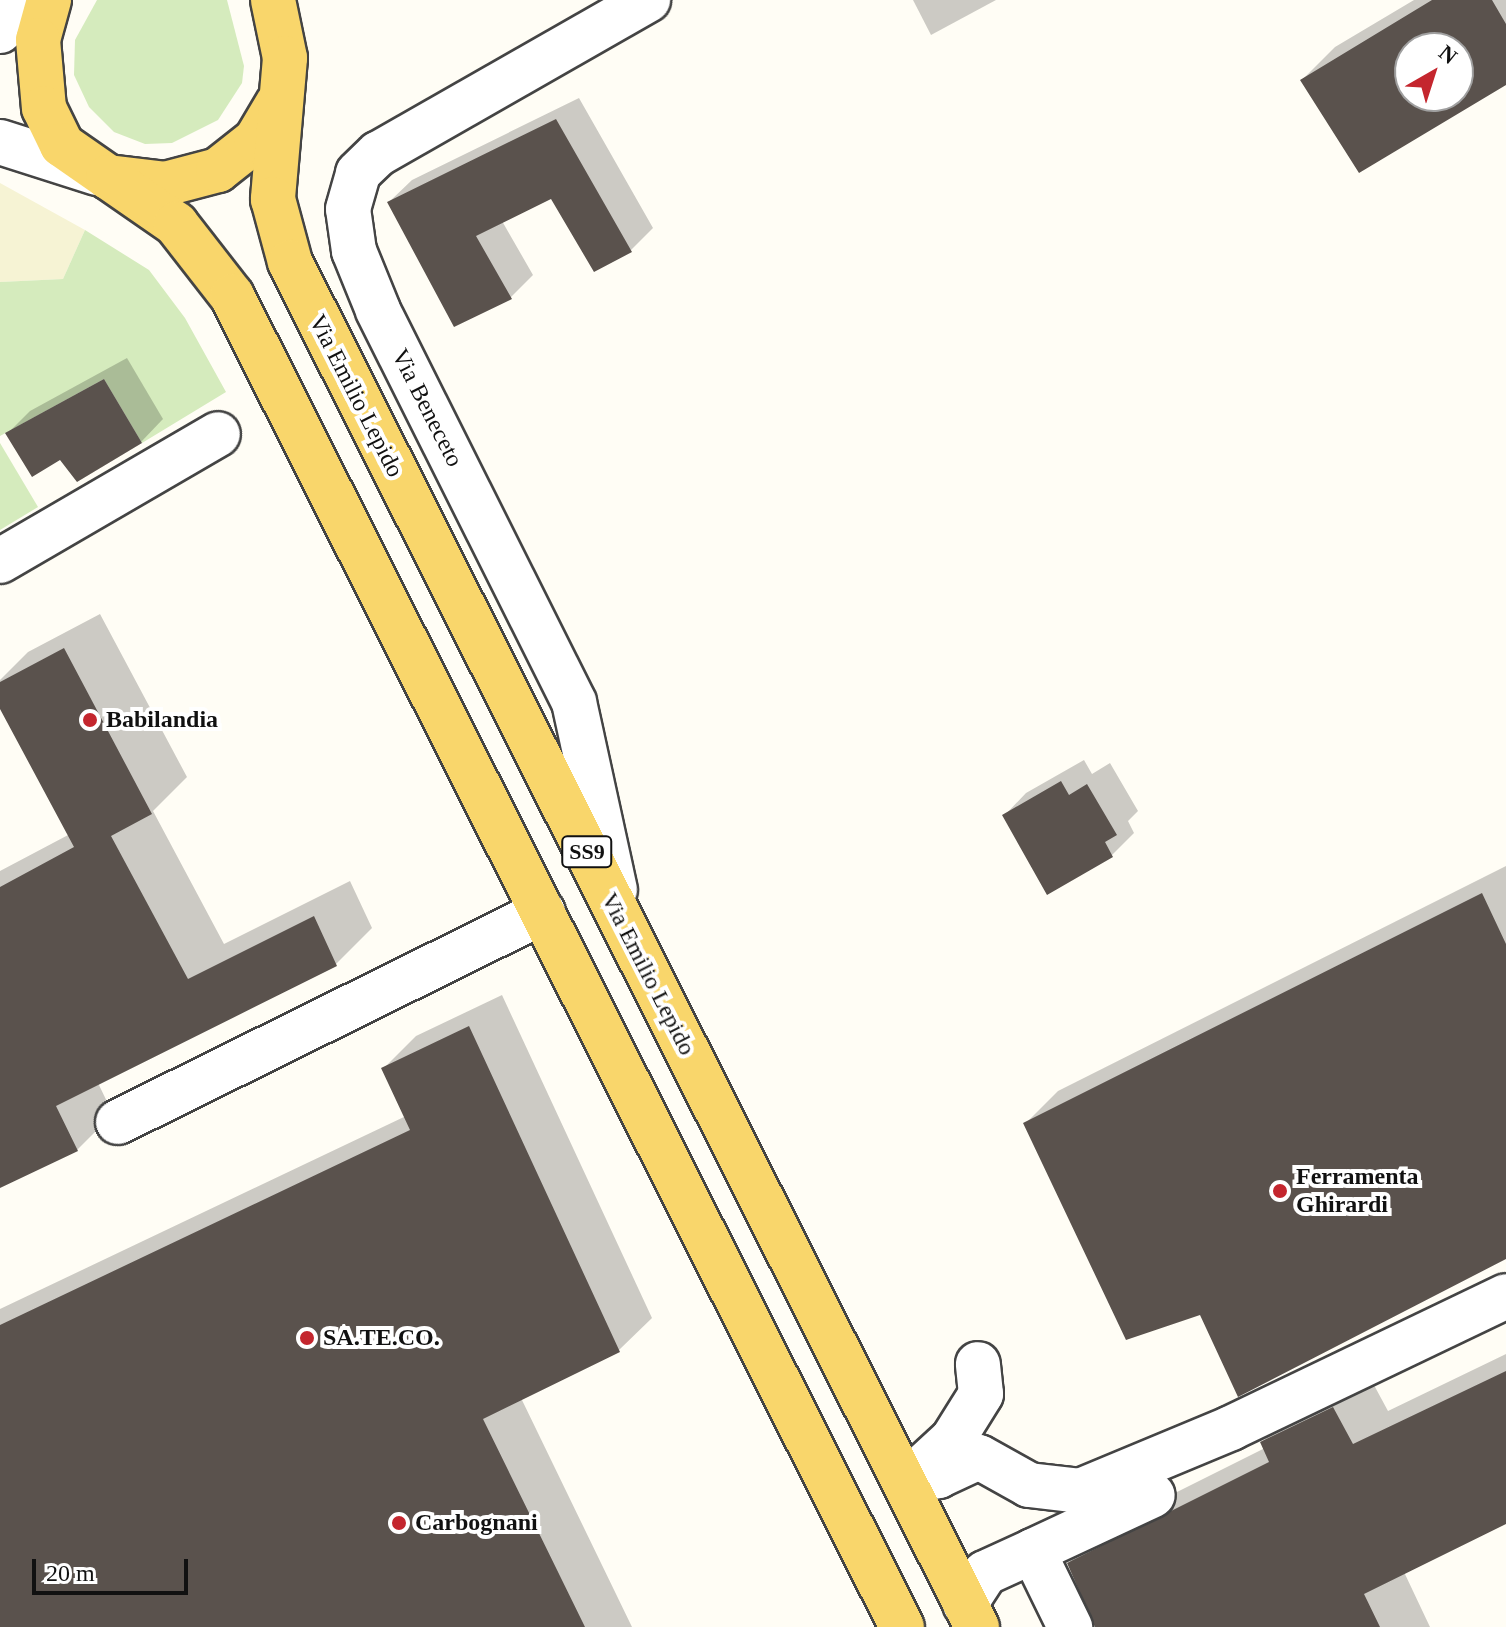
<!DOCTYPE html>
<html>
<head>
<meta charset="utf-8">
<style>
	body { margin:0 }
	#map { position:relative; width:1506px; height:1627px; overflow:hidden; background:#fffdf5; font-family:"Times New Roman",serif }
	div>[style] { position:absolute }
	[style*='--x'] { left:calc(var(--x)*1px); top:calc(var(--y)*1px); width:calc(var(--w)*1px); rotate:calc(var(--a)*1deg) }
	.farmland>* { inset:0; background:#f6f3d4 }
	.green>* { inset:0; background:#d5ebbd }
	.shadow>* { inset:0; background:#0003 }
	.building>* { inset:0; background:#5a524d }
	.roads { filter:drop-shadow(2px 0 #444) drop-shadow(-2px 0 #444) drop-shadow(0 2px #444) drop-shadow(0 -2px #444) }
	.minor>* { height:44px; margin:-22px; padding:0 22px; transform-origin:22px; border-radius:22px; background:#fff }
	.major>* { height:44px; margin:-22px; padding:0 22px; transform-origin:22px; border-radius:22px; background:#f9d66b }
	.dots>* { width:22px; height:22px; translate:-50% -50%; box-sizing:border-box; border:4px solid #fff; border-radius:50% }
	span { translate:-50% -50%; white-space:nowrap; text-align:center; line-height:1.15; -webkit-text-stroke:8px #fff; paint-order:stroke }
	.shield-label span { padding:2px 6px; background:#fff; border:2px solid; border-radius:6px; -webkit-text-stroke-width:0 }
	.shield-label { font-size:22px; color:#111; font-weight:700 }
	.street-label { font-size:24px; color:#111 }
	.poi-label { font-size:24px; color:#111; font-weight:700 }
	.left { translate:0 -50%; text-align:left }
	.north { position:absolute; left:1394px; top:32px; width:80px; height:80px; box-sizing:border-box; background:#fff; border:2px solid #a0a0a0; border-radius:50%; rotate:39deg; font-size:22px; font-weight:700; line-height:32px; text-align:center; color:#111 }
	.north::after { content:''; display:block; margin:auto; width:28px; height:36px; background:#c4262e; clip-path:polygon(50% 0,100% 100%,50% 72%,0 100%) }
	.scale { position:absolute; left:32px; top:1559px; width:156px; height:36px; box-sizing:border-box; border:4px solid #111; border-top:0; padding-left:10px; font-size:24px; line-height:28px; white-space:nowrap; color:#111; -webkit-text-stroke:6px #fff; paint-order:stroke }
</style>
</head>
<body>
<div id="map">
	<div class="farmland">
		<div style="clip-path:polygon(0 183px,85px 230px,63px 279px,0 282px)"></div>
	</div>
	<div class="green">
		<div style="clip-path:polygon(97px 0,227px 0,244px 66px,242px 83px,218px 120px,172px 143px,145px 144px,114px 132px,89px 107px,74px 75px,75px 40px)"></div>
		<div style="clip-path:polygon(85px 230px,149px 270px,185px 318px,226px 392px,142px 443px,104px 379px,0 436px,0 282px,63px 279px)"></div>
		<div style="clip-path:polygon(0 443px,38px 507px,0 530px)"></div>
	</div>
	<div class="shadow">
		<div style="clip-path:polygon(913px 0,996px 0,931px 35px)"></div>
		<div style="clip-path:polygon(evenodd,1414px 0,1506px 0,1506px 83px,1360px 170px,1302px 80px,1335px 47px,1414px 0,1410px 48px,1458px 48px,1458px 96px,1410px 96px,1410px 48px)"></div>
		<div style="clip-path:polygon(579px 98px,653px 228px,631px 250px,552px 196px,502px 221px,533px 275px,511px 297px,455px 324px,389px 202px,412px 180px)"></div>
		<div style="clip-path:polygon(127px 358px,163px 419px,141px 442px,60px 457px,8px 433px,30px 411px)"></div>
		<div style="clip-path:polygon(100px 614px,187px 777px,153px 811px,224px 944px,350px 881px,372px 928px,335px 965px,98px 1083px,113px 1114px,77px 1150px,0 1186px,0 871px,70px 834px,0 704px,0 680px,28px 652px)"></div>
		<div style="clip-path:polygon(1084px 760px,1092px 774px,1110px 763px,1138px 811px,1128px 821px,1134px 833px,1112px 855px,1047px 892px,1004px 816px,1026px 793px)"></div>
		<div style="clip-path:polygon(1506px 866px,1506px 1255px,1201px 1312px,1025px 1124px,1058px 1091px)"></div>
		<div style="clip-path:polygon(502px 995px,652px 1318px,619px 1350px,521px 1398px,632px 1627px,0 1627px,0 1309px,406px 1116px,384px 1068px,416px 1036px)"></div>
		<div style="clip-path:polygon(1506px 1354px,1506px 1522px,1404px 1572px,1430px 1627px,1094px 1627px,1094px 1616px,1069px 1563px,1103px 1529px,1265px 1448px,1262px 1442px,1296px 1408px,1368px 1374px,1388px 1411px)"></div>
	</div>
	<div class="building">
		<div style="clip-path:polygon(evenodd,1432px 0,1492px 0,1506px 24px,1506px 85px,1359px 173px,1300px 80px,1432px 0,1410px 48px,1458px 48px,1458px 96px,1410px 96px,1410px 48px)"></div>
		<div style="clip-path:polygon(556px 119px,632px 252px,594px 272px,551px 199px,476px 236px,512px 299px,454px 327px,387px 202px)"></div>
		<div style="clip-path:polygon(104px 379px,142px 443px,77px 482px,60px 460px,32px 477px,5px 433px)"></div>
		<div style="clip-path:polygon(64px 648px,152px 814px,111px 836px,188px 979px,314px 916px,337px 966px,56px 1106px,78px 1151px,0 1188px,0 887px,74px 847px,0 709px,0 682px)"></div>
		<div style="clip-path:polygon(1061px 781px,1069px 795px,1087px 784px,1117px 835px,1105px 842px,1113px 857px,1047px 895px,1002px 815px)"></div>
		<div style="clip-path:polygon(1482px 893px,1506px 944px,1506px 1259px,1238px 1397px,1200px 1315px,1126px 1340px,1023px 1123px)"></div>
		<div style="clip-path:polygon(469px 1026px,620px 1352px,483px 1419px,585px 1627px,0 1627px,0 1325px,410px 1130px,381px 1068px)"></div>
		<div style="clip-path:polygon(1506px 1371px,1506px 1524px,1364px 1594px,1380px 1627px,1095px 1627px,1067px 1563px,1269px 1462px,1260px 1442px,1333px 1407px,1353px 1444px)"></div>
	</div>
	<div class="roads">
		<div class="minor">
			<div style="--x:0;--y:31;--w:43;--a:-45.9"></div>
			<div style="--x:0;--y:142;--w:102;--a:17.7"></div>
			<div style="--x:0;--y:561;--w:252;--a:-30.2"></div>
			<div style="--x:615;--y:890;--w:192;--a:-102.3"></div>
			<div style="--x:574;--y:702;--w:438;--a:-116.6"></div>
			<div style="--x:378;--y:310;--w:64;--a:-112.1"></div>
			<div style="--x:354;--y:251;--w:42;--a:-98.1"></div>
			<div style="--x:348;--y:209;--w:37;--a:-74"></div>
			<div style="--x:358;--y:173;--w:28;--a:-44"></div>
			<div style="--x:378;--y:154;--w:311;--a:-29.7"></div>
			<div style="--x:118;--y:1122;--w:474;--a:-26.3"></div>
			<div style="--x:913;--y:1476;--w:54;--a:-42.8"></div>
			<div style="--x:953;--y:1439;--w:53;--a:-58.1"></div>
			<div style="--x:981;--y:1394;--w:30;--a:-96"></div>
			<div style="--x:905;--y:1482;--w:34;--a:-10"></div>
			<div style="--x:938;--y:1476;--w:45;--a:-24.9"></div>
			<div style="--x:979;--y:1457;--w:57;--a:29.2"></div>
			<div style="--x:1029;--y:1485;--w:51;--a:6.7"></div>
			<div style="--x:1080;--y:1491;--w:164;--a:-22.6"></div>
			<div style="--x:1231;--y:1428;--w:305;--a:-25.6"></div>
			<div style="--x:1033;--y:1551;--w:132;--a:-25"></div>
			<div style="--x:965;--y:1604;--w:37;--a:-57"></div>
			<div style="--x:985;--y:1573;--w:53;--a:-24.6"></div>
			<div style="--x:1033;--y:1551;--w:85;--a:64"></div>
		</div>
		<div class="major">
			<div style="--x:49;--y:0;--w:41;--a:105.4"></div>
			<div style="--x:38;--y:40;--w:68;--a:85"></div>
			<div style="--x:44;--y:108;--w:41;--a:64.1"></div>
			<div style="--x:62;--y:145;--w:56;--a:34.8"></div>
			<div style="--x:108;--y:177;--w:57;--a:7"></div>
			<div style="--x:165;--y:184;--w:55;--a:-14.8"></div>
			<div style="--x:218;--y:170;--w:48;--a:-38.3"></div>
			<div style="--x:256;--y:140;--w:43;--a:-59.3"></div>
			<div style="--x:273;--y:0;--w:59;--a:78.3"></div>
			<div style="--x:285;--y:58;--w:142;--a:94.9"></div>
			<div style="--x:273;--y:199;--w:65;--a:74.9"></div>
			<div style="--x:290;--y:262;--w:1528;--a:63.28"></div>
			<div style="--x:108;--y:177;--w:83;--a:34.7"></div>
			<div style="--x:176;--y:224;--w:91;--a:52.1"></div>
			<div style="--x:232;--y:296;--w:1490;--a:63.28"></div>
		</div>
	</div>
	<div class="dots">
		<div style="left:90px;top:720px;background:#c4262e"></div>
		<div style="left:1280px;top:1191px;background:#c4262e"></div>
		<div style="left:307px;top:1338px;background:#c4262e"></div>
		<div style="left:399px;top:1523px;background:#c4262e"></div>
	</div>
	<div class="shield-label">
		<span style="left:587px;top:852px">SS9</span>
	</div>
	<div class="street-label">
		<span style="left:356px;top:396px;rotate:63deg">Via Emilio Lepido</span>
		<span style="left:427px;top:408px;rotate:63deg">Via Beneceto</span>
		<span style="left:648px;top:974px;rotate:63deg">Via Emilio Lepido</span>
	</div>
	<div class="poi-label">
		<span class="left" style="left:106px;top:720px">Babilandia</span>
		<span class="left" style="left:1296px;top:1191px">Ferramenta<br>Ghirardi</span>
		<span class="left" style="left:323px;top:1338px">SA.TE.CO.</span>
		<span class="left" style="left:415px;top:1523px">Carbognani</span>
	</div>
	<div class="north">N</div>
	<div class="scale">20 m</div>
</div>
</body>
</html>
